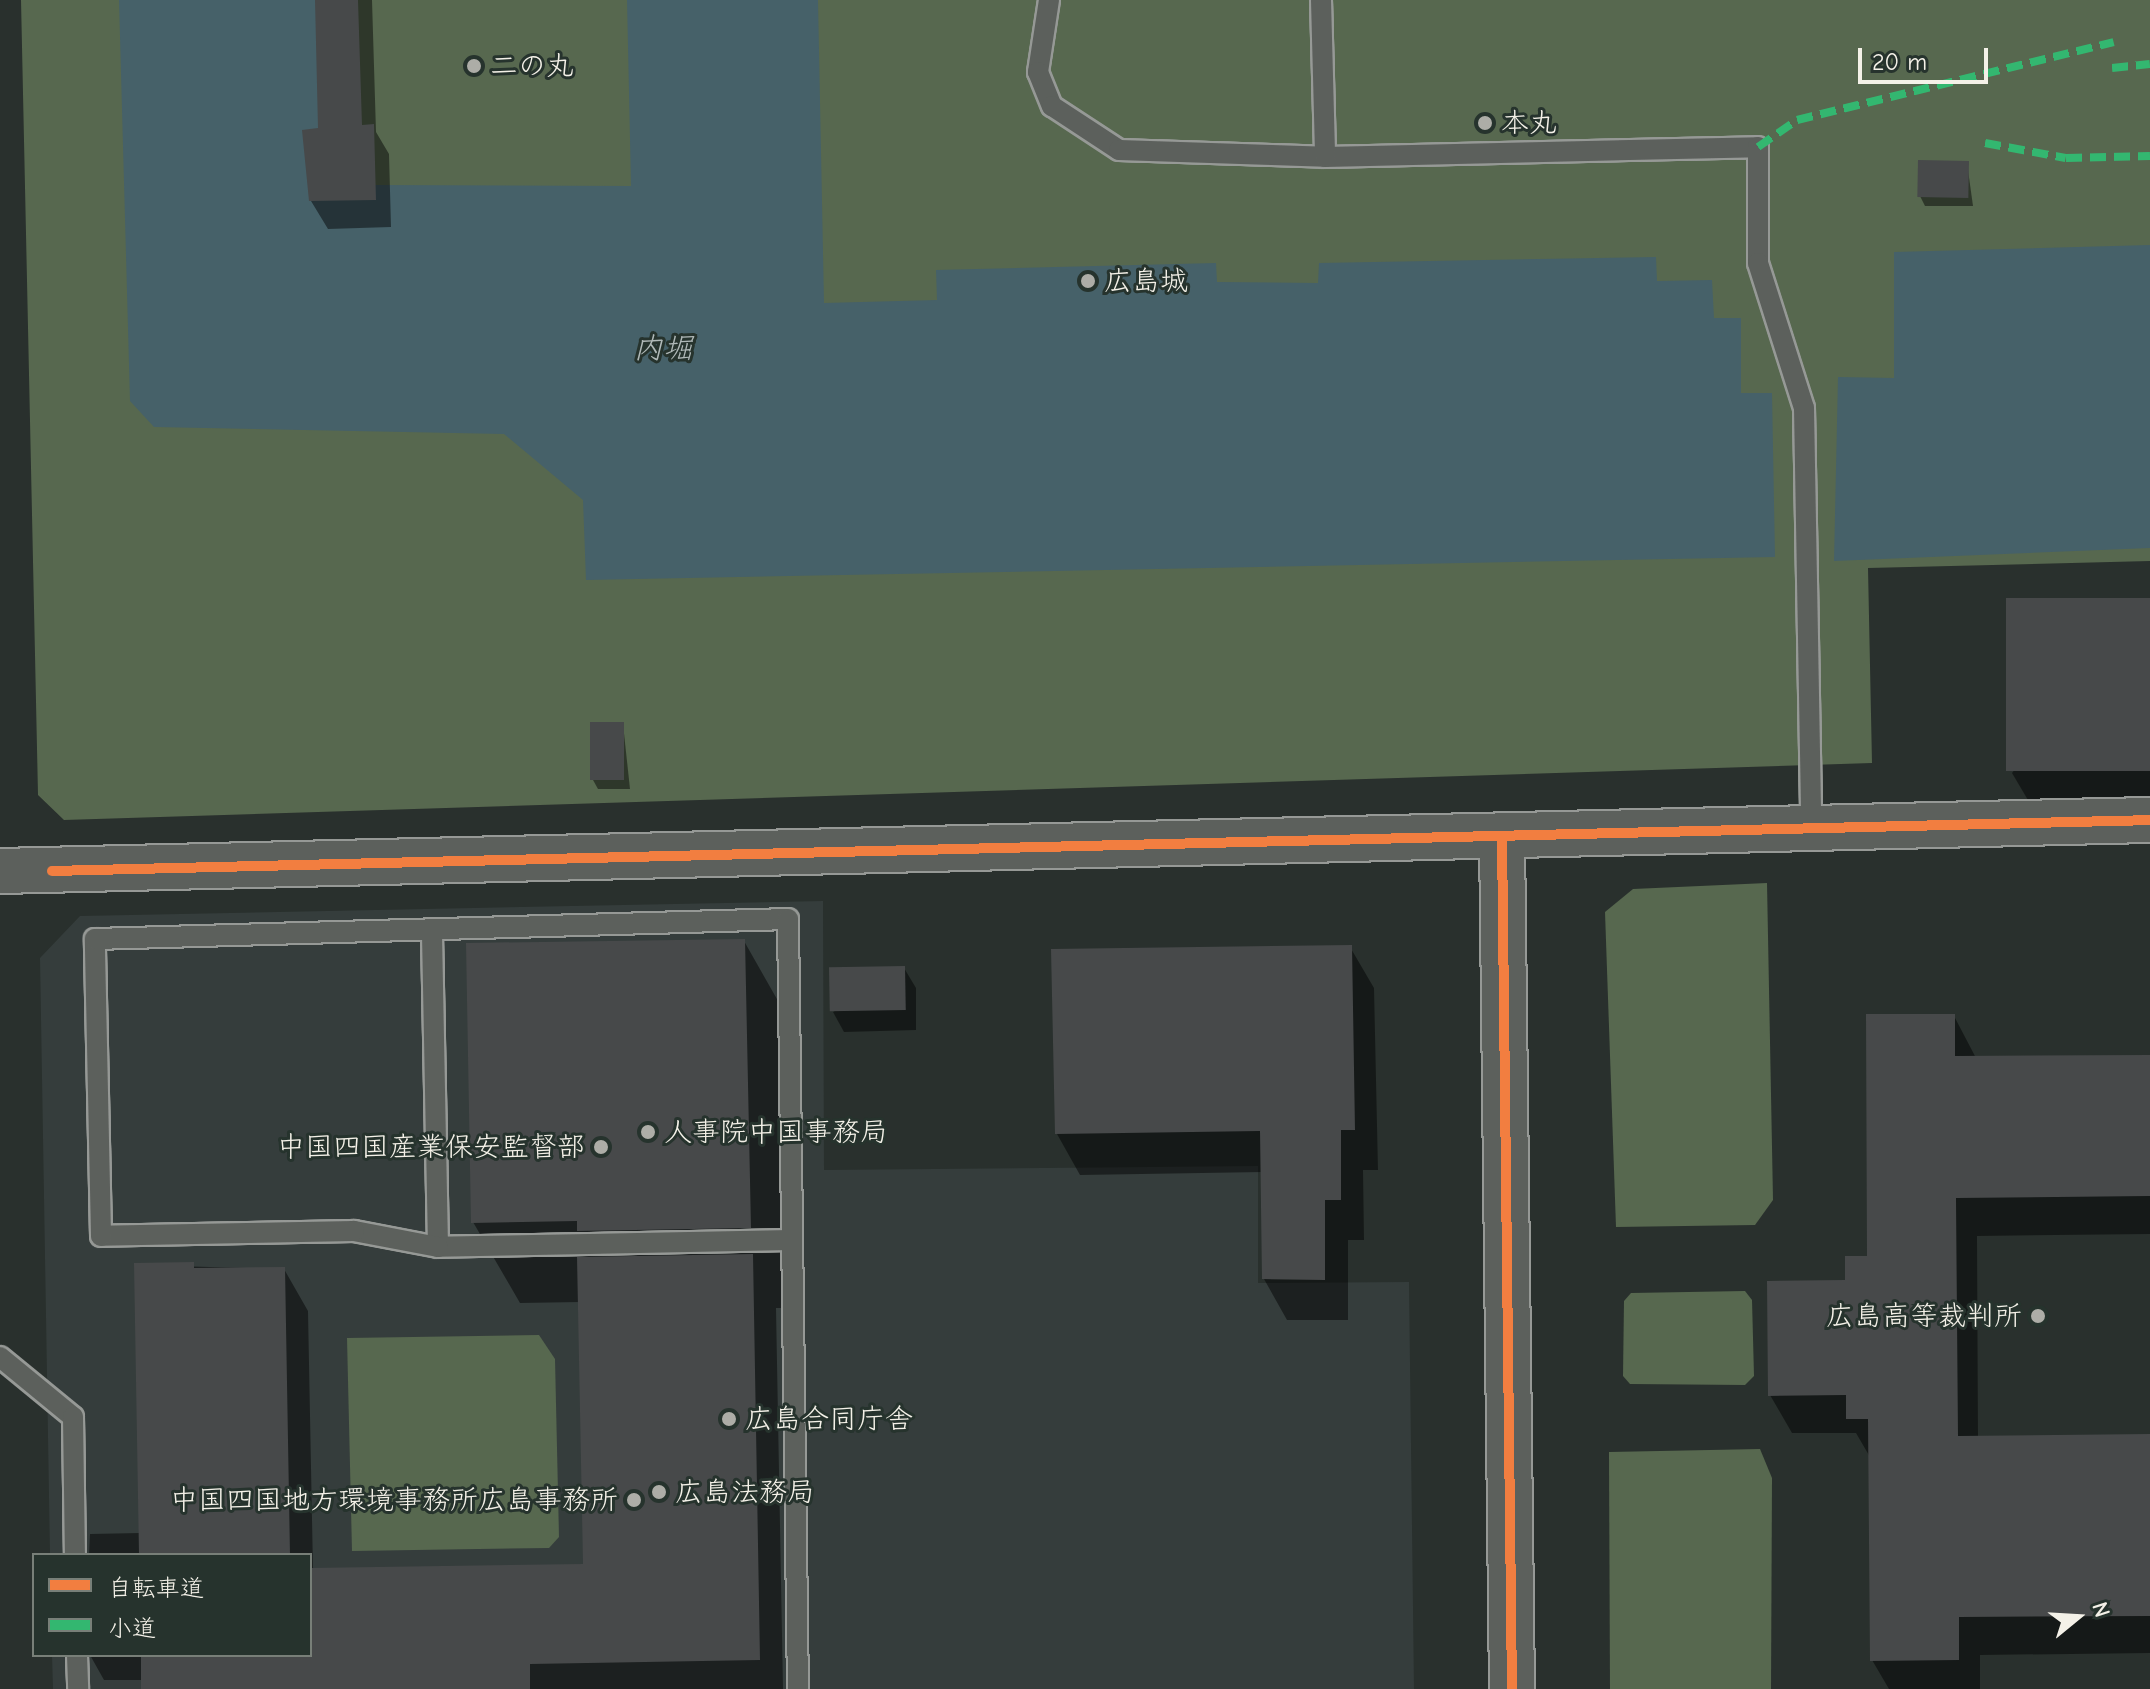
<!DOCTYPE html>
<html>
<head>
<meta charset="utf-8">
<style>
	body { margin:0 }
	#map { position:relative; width:2150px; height:1689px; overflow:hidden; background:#29302d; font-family:"Comic Neue","Klee One",sans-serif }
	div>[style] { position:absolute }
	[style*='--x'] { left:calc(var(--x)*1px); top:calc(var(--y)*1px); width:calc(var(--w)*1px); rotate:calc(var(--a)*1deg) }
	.built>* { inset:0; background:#353d3c }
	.green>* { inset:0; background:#57684f }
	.water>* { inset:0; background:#466169 }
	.shadow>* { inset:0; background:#0007 }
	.building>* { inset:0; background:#47494a; transform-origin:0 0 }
	.roads { filter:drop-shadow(2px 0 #969996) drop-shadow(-2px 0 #969996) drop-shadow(0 2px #969996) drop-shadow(0 -2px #969996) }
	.service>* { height:20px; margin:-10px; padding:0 10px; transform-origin:10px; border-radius:10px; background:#5c605c }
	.tertiary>* { height:44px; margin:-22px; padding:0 22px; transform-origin:22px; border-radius:22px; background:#5c605c }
	.quiet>* { height:8px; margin-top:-4px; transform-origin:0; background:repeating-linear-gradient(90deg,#33b770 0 16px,transparent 0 24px) }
	.cycleway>* { height:10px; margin:-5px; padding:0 5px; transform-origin:5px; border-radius:5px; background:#f27e40 }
	.dots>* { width:22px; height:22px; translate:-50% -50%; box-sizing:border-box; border:4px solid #26332d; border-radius:50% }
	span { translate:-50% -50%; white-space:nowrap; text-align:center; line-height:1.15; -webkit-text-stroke:6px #26332d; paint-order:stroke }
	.poi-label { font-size:28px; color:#f4f1e8 }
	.left { translate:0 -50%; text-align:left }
	.right { translate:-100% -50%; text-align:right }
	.water-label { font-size:30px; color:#b0b9b8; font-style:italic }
	.legend { position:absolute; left:32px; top:1553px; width:280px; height:104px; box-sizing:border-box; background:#26332d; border:2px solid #787f78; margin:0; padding:10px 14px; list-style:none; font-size:24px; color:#f4f1e8 }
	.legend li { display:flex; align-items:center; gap:16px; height:40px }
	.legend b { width:40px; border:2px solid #787f78 }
	.north { position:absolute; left:2038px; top:1577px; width:80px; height:80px; -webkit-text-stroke:6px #26332d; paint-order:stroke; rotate:72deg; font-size:22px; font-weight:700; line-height:32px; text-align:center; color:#f4f1e8 }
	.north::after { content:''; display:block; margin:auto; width:28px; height:36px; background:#f4f1e8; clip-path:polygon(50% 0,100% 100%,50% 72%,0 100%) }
	.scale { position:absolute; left:1858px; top:48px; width:130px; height:36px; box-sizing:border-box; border:4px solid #f4f1e8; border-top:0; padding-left:10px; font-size:24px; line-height:28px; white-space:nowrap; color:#f4f1e8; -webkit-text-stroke:6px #26332d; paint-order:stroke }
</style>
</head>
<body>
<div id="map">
	<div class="built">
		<div style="clip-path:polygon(823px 901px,824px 1170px,1258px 1166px,1258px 1283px,1409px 1282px,1414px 1689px,53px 1689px,52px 1655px,310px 1655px,310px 1555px,50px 1555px,40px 958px,80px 916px)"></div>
	</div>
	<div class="green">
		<div style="clip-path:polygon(21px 0,2150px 0,2150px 561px,1868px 568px,1872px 763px,64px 820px,38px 795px)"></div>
		<div style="clip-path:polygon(1767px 883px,1773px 1200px,1755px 1225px,1616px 1227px,1605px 912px,1633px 889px)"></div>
		<div style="clip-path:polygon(1745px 1291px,1752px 1300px,1754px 1376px,1745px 1385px,1630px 1384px,1623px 1376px,1624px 1301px,1631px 1293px)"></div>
		<div style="clip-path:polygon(539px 1335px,555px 1359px,559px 1537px,549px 1548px,352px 1551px,347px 1338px)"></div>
		<div style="clip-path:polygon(1760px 1449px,1772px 1478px,1771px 1689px,1610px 1689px,1609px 1452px)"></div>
	</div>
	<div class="water">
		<div style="clip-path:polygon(119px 0,318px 0,372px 185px,631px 186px,627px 0,818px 0,824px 303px,937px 300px,936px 270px,1216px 263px,1217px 282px,1318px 283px,1319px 263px,1656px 257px,1657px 281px,1712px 280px,1714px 318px,1741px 318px,1741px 393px,1772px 393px,1775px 557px,586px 580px,583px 500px,504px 434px,154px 427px,130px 401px)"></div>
		<div style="clip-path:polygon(2150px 245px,2150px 548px,1834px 561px,1838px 377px,1894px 378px,1894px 252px)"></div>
	</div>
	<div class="shadow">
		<div style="clip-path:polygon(317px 0,372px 0,376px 132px,389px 154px,391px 227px,328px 229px,311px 201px,320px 130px)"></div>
		<div style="clip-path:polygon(1967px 163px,1973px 206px,1925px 206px,1920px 196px)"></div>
		<div style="clip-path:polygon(2150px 600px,2150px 810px,2035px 812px,2012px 773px)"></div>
		<div style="clip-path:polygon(623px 724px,630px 789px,598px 789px,593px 780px)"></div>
		<div style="clip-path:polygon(744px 941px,790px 1022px,796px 1308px,776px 1308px,783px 1689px,143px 1689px,143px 1680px,104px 1680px,90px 1655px,310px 1655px,310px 1555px,89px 1555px,90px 1534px,140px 1533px,136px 1265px,284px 1269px,308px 1311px,313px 1570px,585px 1565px,580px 1302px,520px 1303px,473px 1222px)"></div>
		<div style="clip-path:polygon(1350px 947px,1374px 988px,1378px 1170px,1363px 1170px,1364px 1240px,1348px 1240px,1348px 1320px,1287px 1320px,1264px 1279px,1263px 1172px,1080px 1175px,1057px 1134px)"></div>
		<div style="clip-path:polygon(904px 968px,916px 988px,916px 1030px,844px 1032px,833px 1012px)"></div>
		<div style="clip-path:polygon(1954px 1016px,1976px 1058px,2150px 1057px,2150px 1234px,1977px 1236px,1978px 1438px,2150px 1436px,2150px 1653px,1980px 1655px,1980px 1689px,1889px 1689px,1872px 1660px,1870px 1457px,1856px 1433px,1792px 1433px,1770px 1395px,1869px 1258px)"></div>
	</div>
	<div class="building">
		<div style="clip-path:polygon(315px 0,358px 0,362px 125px,374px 124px,376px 200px,309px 201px,302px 130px,318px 128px)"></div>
		<div style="left:1918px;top:160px;width:51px;height:37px;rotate:1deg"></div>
		<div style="left:2150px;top:598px;width:173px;height:144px;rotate:90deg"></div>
		<div style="left:590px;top:722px;width:34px;height:58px"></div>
		<div style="clip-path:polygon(745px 939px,751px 1228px,577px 1231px,577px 1221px,471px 1223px,466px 943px)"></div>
		<div style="clip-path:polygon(1352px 945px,1355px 1130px,1341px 1130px,1341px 1200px,1325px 1200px,1325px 1280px,1262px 1279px,1260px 1131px,1055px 1134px,1051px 949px)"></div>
		<div style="left:905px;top:966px;width:44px;height:76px;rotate:89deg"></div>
		<div style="clip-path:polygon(1866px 1014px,1955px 1014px,1955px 1056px,2150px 1055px,2150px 1196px,1956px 1198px,1958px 1436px,2150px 1434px,2150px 1616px,1959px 1617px,1959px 1660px,1870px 1661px,1868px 1419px,1846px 1419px,1846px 1395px,1768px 1396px,1767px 1281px,1845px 1280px,1845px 1256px,1867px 1256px)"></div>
		<div style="clip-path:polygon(753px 1254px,760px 1660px,530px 1664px,530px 1689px,141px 1689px,141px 1655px,310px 1655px,310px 1568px,583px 1564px,577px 1257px)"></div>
		<div style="clip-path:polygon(194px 1262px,194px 1268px,285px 1267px,290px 1555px,139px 1555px,134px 1263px)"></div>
	</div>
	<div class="roads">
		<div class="service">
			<div style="--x:1049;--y:0;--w:73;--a:98.7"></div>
			<div style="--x:1038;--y:72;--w:37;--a:68"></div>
			<div style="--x:1052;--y:106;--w:80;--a:33.3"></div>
			<div style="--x:1119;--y:150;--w:206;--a:1.9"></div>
			<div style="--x:1325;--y:157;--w:433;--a:-1.3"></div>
			<div style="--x:1758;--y:147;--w:116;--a:90"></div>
			<div style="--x:1758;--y:263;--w:152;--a:72.4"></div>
			<div style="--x:1804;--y:408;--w:419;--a:89"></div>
			<div style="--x:1321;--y:0;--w:157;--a:88.5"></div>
			<div style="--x:432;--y:934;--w:313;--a:88.9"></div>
			<div style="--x:791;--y:1240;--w:353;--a:178.9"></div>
			<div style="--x:438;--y:1247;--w:86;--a:-169.2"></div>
			<div style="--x:354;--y:1231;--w:253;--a:178.9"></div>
			<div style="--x:101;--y:1236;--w:297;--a:-91.2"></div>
			<div style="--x:95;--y:939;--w:693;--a:-1.65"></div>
			<div style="--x:788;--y:919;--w:770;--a:89.26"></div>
			<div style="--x:0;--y:1357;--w:94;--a:39.4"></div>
			<div style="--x:73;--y:1417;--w:138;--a:89.2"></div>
			<div style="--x:77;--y:1655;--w:34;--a:88"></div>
		</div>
		<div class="tertiary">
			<div style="--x:1502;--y:836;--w:853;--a:89.33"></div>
			<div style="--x:0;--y:871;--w:2151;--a:-1.36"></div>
		</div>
	</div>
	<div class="quiet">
		<div style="--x:2112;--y:68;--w:38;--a:-6"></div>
		<div style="--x:1985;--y:143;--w:82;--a:10.5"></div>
		<div style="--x:2066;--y:158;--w:84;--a:-1.4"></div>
		<div style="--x:1758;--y:147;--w:47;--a:-34.7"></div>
		<div style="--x:1797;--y:120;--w:326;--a:-13.8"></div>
	</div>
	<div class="cycleway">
		<div style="--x:1502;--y:836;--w:853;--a:89.33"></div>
		<div style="--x:52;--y:871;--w:2099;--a:-1.39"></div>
	</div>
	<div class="dots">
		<div style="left:474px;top:66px;background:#adada7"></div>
		<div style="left:1485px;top:123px;background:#adada7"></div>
		<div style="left:1088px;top:281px;background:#adada7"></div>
		<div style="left:648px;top:1132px;background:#adada7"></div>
		<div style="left:601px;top:1147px;background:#adada7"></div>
		<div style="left:2038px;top:1316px;background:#adada7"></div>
		<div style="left:729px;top:1419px;background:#adada7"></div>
		<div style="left:659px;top:1492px;background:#adada7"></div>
		<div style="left:634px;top:1500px;background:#adada7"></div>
	</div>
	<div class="poi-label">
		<span class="left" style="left:490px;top:66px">二の丸</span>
		<span class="left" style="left:1501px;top:123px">本丸</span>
		<span class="left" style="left:1104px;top:281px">広島城</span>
		<span class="left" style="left:664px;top:1132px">人事院中国事務局</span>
		<span class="right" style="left:585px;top:1147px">中国四国産業保安監督部</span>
		<span class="right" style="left:2022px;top:1316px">広島高等裁判所</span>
		<span class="left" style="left:745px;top:1419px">広島合同庁舎</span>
		<span class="left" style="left:675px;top:1492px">広島法務局</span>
		<span class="right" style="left:618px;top:1500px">中国四国地方環境事務所広島事務所</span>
	</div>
	<div class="water-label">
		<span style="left:663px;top:349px">内堀</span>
	</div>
	<ul class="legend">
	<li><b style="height:10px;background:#f27e40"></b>自転車道</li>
	<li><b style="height:10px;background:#33b770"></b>小道</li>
	</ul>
	<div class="north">N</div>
	<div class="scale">20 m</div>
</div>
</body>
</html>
